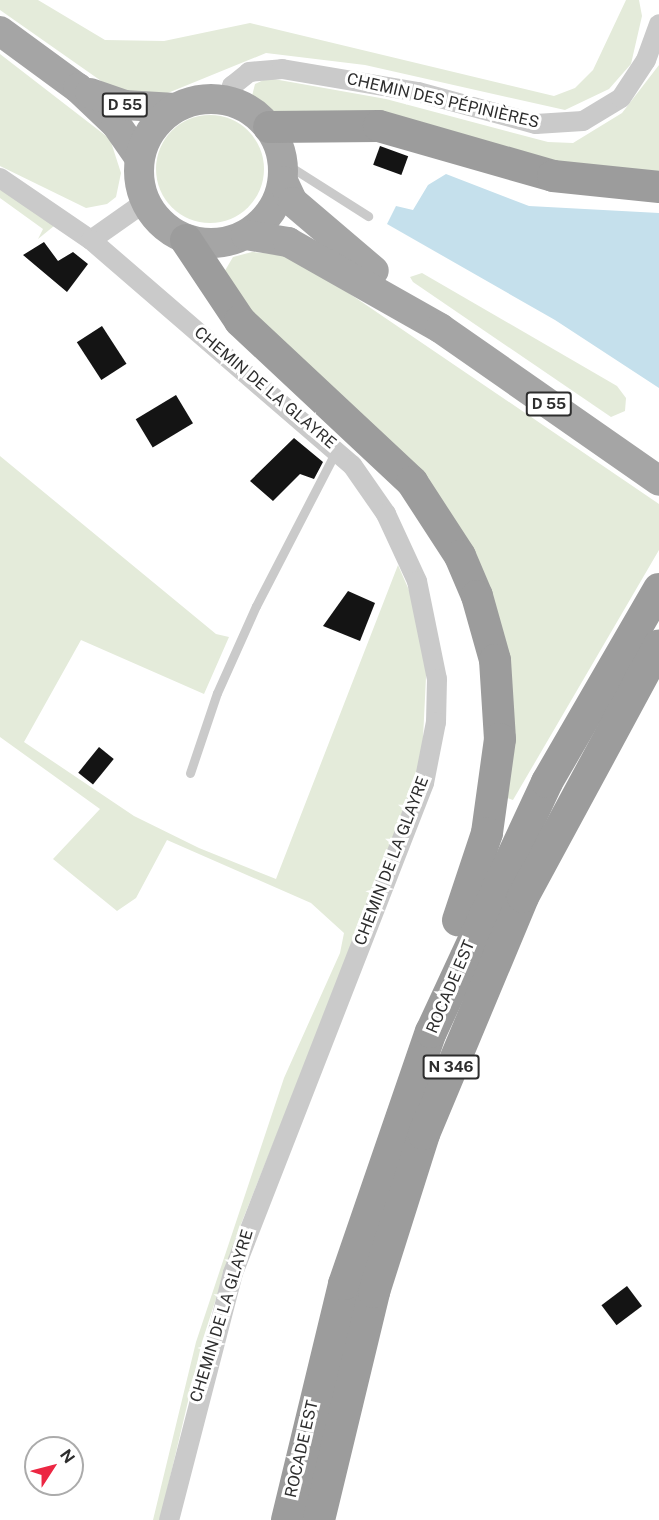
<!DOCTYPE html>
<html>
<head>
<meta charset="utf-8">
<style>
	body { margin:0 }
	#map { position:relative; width:659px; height:1520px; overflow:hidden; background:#fff; font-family:"Public Sans",sans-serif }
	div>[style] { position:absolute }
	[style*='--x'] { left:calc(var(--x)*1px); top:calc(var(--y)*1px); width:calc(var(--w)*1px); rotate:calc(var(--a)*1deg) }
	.green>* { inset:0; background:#e4ebda }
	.round { border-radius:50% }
	.water>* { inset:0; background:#c5e0ec }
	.building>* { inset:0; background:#141414; transform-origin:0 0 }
	.service>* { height:9px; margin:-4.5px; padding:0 4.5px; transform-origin:4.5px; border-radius:4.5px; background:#cacaca }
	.minor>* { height:20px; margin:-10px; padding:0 10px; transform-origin:10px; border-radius:10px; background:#cacaca }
	.primary>* { height:30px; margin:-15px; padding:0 15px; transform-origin:15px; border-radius:15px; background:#a5a5a5 }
	.primary>.ring { margin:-15px; padding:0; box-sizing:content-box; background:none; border:30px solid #a5a5a5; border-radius:50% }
	.trunk>* { height:32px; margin:-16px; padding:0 16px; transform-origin:16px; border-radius:16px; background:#9c9c9c }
	span { translate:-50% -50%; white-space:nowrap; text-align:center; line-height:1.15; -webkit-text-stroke:6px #fff; paint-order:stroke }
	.shield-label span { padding:2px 4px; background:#fff; border:2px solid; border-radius:4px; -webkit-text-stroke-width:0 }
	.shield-label { font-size:15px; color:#2d2d2d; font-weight:700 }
	.street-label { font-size:16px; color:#2d2d2d }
	.north { position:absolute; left:24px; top:1436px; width:60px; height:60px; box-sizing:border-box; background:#fff; border:2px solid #ababab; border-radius:50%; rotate:54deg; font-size:16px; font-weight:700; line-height:24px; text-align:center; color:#2d2d2d }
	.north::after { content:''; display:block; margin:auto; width:21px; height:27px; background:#ec2743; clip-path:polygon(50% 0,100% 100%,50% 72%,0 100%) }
</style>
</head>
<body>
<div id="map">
	<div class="green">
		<div style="clip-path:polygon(0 0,38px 0,105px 40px,164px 41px,250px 23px,554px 96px,575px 88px,593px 70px,626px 0,639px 0,642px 16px,631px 64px,609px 89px,565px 110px,365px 65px,266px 53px,158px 97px,114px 90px,0 10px)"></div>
		<div style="clip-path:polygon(0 54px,110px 139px,121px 173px,116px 197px,107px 204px,86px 208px,0 166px)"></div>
		<div style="clip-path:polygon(659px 65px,659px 173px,545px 160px,279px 115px,252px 96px,255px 84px,268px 78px,386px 99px,548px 142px,573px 143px,622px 113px)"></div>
		<div class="round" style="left:156px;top:115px;width:108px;height:108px"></div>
		<div style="clip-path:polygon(0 188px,54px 226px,38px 239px,43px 229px,0 198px)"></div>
		<div style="clip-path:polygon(252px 252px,287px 255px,325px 277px,659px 504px,659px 550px,513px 800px,505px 797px,469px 544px,415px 467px,268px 332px,223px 274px,233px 257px)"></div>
		<div style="clip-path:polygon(422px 273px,617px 386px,626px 398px,625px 411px,611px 417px,413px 282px,410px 277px)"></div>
		<div style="clip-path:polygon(0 456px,216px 634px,229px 637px,204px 694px,81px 640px,24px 742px,134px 816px,199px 848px,276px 879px,398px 565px,415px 604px,427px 657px,422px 759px,402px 822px,237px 1234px,202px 1342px,160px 1520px,153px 1520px,196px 1342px,284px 1078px,340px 953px,344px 933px,311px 903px,167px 840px,136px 898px,117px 911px,53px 859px,100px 809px,0 737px)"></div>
	</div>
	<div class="water">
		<div style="clip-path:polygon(446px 174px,529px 206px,659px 213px,659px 388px,555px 320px,387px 224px,396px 206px,413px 210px,428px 185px)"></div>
	</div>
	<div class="building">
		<div style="left:380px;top:146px;width:30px;height:20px;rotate:20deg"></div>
		<div style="clip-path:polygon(44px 242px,58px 261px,73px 252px,88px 264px,67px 292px,23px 255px)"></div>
		<div style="left:102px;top:326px;width:45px;height:30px;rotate:57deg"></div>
		<div style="left:176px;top:395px;width:33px;height:47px;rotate:59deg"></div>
		<div style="clip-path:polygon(294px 438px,323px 462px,314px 479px,300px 474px,273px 501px,250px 481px)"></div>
		<div style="clip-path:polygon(348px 591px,375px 603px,360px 641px,323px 626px)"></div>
		<div style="left:99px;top:747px;width:19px;height:33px;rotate:39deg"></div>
		<div style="left:627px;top:1286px;width:25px;height:32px;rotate:53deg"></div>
	</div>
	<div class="service">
		<div style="--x:283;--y:162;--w:101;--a:32.4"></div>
		<div style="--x:190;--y:773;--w:84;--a:-71.4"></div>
		<div style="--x:217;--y:693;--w:95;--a:-65.9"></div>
		<div style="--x:256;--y:606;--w:174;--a:-62.7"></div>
	</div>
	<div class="minor">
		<div style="--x:228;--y:101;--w:16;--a:-75"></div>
		<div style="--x:232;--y:86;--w:22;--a:-39"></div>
		<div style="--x:249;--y:72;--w:33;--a:-5"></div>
		<div style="--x:282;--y:69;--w:138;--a:9.6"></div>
		<div style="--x:418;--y:92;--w:122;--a:15.2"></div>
		<div style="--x:536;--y:124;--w:47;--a:-3.7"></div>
		<div style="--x:583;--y:121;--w:44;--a:-31.2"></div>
		<div style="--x:621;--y:98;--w:45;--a:-56.7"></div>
		<div style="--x:646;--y:60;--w:38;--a:-70"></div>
		<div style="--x:0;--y:178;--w:110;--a:34.3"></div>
		<div style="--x:145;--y:202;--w:66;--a:144.9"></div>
		<div style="--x:91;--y:240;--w:345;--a:40.8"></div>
		<div style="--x:352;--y:465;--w:60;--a:55.2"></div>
		<div style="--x:386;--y:514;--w:74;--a:65.2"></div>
		<div style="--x:417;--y:581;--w:100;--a:78.5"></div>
		<div style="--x:437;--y:679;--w:43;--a:91.3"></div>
		<div style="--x:436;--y:722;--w:62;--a:101.1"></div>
		<div style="--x:424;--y:783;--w:526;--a:111.3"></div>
		<div style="--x:233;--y:1273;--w:255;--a:104.5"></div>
	</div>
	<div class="primary">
		<div style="--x:0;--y:31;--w:97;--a:36.2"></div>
		<div style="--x:78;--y:88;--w:52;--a:43.5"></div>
		<div style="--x:116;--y:124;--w:40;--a:55.1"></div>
		<div style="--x:90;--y:93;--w:36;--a:19"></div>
		<div style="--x:124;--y:105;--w:51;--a:3.4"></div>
		<div class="ring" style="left:139px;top:99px;width:114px;height:114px"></div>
		<div style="--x:283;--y:181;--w:23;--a:65"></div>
		<div style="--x:293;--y:202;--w:106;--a:40.4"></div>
		<div style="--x:246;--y:235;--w:43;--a:9.5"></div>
		<div style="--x:288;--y:242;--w:175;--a:29.5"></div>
		<div style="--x:440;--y:328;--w:267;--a:34.9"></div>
	</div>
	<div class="trunk">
		<div style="--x:269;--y:127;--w:110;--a:-0.5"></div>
		<div style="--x:379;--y:126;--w:181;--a:16"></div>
		<div style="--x:553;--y:176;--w:107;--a:5.9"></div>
		<div style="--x:186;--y:240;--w:97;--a:56.3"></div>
		<div style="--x:240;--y:321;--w:236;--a:43.1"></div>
		<div style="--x:412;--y:482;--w:88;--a:57"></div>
		<div style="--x:460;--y:556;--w:43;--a:67"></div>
		<div style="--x:477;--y:596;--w:66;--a:74.3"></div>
		<div style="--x:495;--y:660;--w:79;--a:86.4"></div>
		<div style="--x:500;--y:739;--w:95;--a:97.9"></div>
		<div style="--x:487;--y:833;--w:92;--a:108.4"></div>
		<div style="--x:287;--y:1520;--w:243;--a:-76.4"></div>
		<div style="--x:344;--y:1284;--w:267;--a:-71"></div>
		<div style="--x:431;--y:1032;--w:276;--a:-65.1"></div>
		<div style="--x:547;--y:782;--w:223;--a:-59.9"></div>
		<div style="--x:319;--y:1520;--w:235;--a:-76.4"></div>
		<div style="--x:374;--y:1292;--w:166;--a:-72.4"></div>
		<div style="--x:424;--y:1134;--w:257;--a:-67.3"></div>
		<div style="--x:523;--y:897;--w:286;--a:-61.6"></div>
	</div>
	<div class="shield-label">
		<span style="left:125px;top:105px">D 55</span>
		<span style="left:549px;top:404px">D 55</span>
		<span style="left:451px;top:1067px">N 346</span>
	</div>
	<div class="street-label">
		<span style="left:443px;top:101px;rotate:13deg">CHEMIN DES PÉPINIÈRES</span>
		<span style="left:265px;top:388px;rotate:40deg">CHEMIN DE LA GLAYRE</span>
		<span style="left:392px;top:861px;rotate:-69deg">CHEMIN DE LA GLAYRE</span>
		<span style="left:451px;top:987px;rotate:-67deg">ROCADE EST</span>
		<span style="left:222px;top:1316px;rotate:-73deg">CHEMIN DE LA GLAYRE</span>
		<span style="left:302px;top:1449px;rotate:-77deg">ROCADE EST</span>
	</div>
	<div class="north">N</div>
</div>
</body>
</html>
